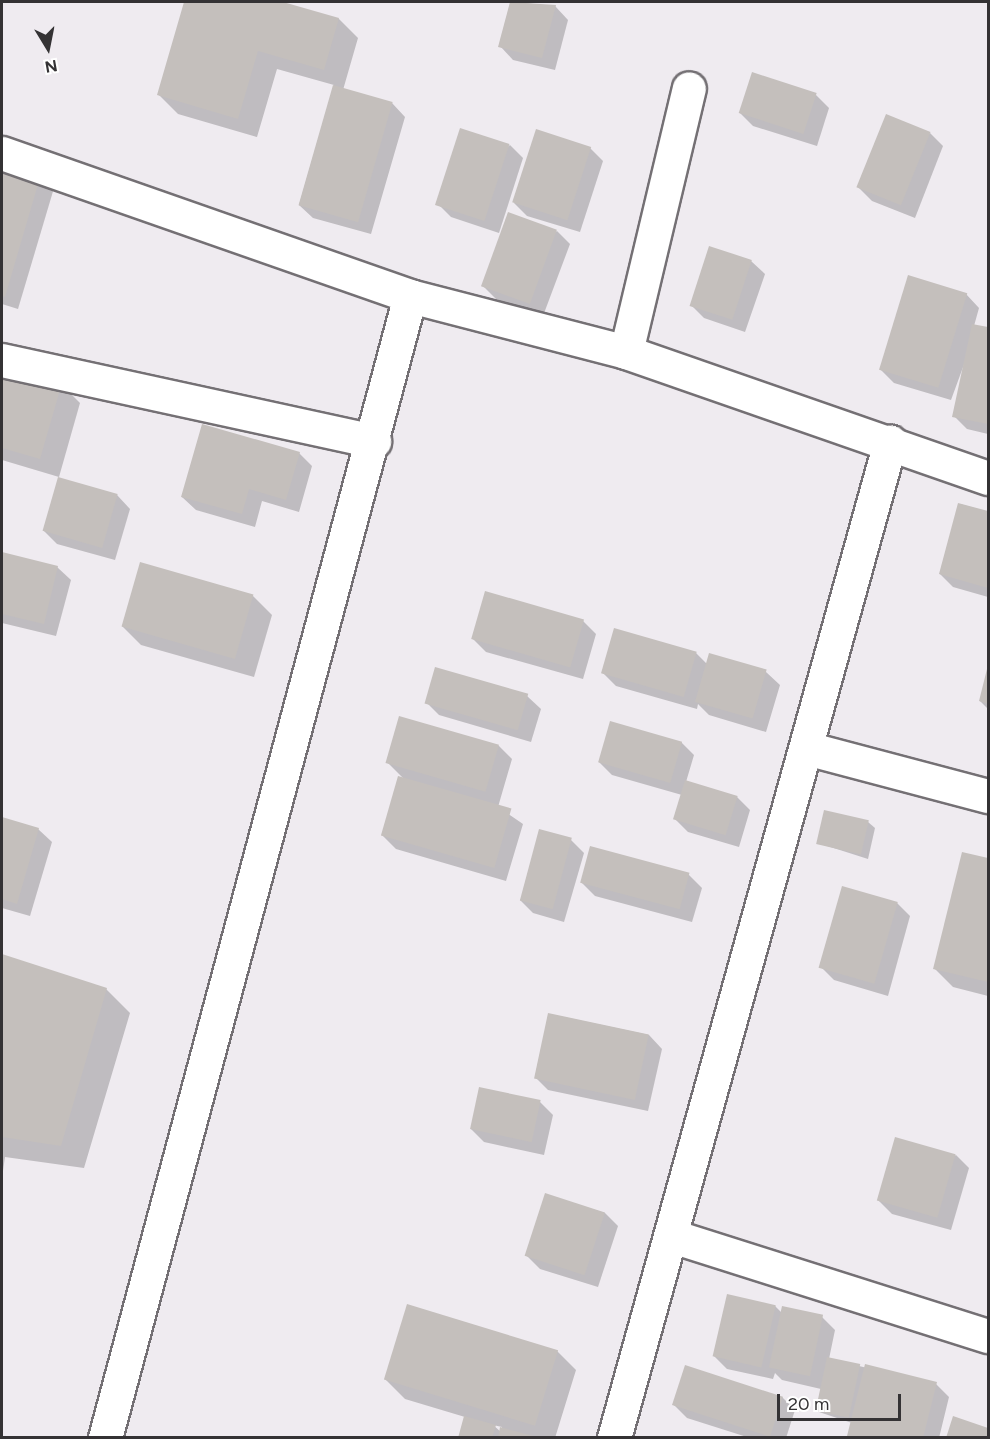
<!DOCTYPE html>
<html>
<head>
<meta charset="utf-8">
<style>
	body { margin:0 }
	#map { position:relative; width:990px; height:1439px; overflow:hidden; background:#efebf0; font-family:Figtree,sans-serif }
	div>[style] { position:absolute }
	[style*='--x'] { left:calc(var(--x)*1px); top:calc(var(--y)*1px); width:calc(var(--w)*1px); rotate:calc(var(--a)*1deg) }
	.shadow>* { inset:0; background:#0003 }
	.building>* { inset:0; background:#c4bfbc; transform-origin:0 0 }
	.roads { filter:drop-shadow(2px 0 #747074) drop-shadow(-2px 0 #747074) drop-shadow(0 2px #747074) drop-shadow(0 -2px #747074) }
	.minor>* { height:33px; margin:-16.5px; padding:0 16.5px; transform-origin:16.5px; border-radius:16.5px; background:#fff }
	span { translate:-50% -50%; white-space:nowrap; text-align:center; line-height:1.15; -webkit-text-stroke:4.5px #fff; paint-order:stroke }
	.frame { position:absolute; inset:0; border:3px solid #343234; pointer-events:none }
	.north { position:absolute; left:18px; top:18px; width:60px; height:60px; -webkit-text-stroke:4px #fff; paint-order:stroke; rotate:170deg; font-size:16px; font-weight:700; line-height:24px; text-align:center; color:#343234 }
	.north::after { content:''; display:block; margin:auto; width:21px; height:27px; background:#343234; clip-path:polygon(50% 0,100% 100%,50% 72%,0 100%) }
	.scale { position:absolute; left:777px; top:1394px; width:124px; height:27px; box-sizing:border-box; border:3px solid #343234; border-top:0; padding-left:8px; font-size:18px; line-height:21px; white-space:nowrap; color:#343234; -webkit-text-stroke:4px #fff; paint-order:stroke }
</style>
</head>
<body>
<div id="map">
	<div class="shadow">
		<div style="clip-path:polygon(186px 2px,277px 2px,339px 19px,358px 38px,343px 90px,392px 103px,405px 117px,371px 234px,313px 218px,299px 205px,334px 85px,277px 69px,257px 137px,178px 114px,159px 95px)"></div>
		<div style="clip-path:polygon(512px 2px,555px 6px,568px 20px,555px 70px,513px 60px,500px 46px)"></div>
		<div style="clip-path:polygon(816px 95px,829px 108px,817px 146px,753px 126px,740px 113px)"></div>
		<div style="clip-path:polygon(930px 133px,943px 146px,915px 218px,872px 201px,859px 188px)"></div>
		<div style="clip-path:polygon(510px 145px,523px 158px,499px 233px,451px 217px,438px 204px)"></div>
		<div style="clip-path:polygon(590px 148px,603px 161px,580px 232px,527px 216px,514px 203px)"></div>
		<div style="clip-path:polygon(2px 163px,54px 188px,18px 309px,2px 304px)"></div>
		<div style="clip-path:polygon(557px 231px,570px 244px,543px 316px,496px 299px,483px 286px)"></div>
		<div style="clip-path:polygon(751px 261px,765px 274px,745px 332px,704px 318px,691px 305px)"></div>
		<div style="clip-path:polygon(966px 294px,979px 308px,974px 326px,988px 329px,988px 434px,967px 429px,954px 416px,966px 359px,951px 400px,894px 383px,881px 370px)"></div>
		<div style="clip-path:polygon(2px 367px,61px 384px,80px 403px,59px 477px,2px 460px)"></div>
		<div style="clip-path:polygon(299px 453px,312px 466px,299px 512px,262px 501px,255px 527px,196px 510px,182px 497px)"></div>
		<div style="clip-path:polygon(117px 495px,130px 509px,115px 560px,57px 544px,44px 531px)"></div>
		<div style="clip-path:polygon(960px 504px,988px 512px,988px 597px,953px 587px,940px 574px)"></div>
		<div style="clip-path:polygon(2px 553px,57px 567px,71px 580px,56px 636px,2px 623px)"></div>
		<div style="clip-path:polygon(253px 596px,272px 615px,254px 677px,141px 645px,122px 626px)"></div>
		<div style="clip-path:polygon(583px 621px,596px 634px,583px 679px,486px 652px,473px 639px)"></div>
		<div style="clip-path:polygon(696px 653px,707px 664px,766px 672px,780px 685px,766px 732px,709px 715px,698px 704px,697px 709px,616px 686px,603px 673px)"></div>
		<div style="clip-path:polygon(988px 668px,988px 709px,980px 701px)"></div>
		<div style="clip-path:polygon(527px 696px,541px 709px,531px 742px,439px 715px,426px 702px)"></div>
		<div style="clip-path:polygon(400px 718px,499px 746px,512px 759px,498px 807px,523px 824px,506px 881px,396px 849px,383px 836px,405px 780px,388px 763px)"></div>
		<div style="clip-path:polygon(681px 742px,694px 755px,686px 782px,737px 797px,750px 810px,739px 847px,688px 832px,675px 819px,682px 795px,612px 775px,599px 762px)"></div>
		<div style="clip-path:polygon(2px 818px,38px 829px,52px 842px,30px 916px,2px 908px)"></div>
		<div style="clip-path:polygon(868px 822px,875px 828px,868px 859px,818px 843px)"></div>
		<div style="clip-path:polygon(571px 840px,584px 853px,564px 922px,533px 913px,520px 900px)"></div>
		<div style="clip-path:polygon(591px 848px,689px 875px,702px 888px,692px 922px,595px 896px,582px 883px)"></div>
		<div style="clip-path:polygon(963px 854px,988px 860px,988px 996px,953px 987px,934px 968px)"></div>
		<div style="clip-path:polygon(897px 903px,910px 916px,888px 996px,834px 980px,821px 967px)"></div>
		<div style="clip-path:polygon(2px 956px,106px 989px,130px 1013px,84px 1168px,5px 1157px,2px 1178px)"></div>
		<div style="clip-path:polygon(549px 1014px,649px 1035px,662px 1049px,648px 1111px,548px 1090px,535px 1077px)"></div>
		<div style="clip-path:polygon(540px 1102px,553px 1115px,544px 1155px,484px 1142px,471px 1129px)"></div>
		<div style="clip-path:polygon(956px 1155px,969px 1168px,951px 1230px,892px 1214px,879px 1201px)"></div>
		<div style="clip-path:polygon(546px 1195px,605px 1213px,618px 1226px,598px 1287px,540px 1269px,527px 1256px)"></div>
		<div style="clip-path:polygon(775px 1306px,782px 1313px,822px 1317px,835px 1330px,829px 1359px,936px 1384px,949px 1397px,939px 1438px,850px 1438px,852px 1423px,816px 1411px,821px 1389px,782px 1380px,775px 1373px,773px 1379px,727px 1369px,714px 1356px)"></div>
		<div style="clip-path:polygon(evenodd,557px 1351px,576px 1370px,555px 1438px,459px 1438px,465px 1417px,405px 1399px,386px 1380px,557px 1351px,493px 1425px,502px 1427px,501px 1432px,493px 1425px)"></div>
		<div style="clip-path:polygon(782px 1397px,795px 1410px,786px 1438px,750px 1438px,687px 1418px,674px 1405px)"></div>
	</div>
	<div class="building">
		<div style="clip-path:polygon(184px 2px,283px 2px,339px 18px,324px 70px,258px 51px,238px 119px,157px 95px)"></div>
		<div style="clip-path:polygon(510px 2px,556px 5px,542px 58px,498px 47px)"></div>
		<div style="left:752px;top:72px;width:68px;height:43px;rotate:18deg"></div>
		<div style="left:333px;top:85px;width:62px;height:125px;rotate:16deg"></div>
		<div style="left:886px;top:114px;width:48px;height:79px;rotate:22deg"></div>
		<div style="left:460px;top:128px;width:52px;height:81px;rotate:18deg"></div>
		<div style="left:536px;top:129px;width:58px;height:77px;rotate:18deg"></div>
		<div style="clip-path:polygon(2px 162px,41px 174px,5px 297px,2px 296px)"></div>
		<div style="left:508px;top:212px;width:52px;height:79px;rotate:20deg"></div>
		<div style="left:709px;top:246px;width:45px;height:63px;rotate:18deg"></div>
		<div style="left:908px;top:275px;width:62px;height:99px;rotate:17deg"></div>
		<div style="clip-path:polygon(972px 324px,988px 327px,988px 424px,952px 417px)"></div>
		<div style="clip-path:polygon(2px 366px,62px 383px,40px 459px,2px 448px)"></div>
		<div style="clip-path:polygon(202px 424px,300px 452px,286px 500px,249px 489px,242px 514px,181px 497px)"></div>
		<div style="left:58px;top:477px;width:62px;height:56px;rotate:16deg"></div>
		<div style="clip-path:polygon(958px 503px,988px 511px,988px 588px,939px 574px)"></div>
		<div style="clip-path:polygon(2px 552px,58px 566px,44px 624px,2px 614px)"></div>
		<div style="left:140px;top:562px;width:118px;height:67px;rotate:16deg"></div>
		<div style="left:485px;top:591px;width:103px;height:50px;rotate:16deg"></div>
		<div style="left:614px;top:628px;width:86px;height:47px;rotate:16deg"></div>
		<div style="left:709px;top:653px;width:60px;height:51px;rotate:16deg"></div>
		<div style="clip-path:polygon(988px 665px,988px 704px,979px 701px)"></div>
		<div style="left:435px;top:667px;width:97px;height:38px;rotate:16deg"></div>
		<div style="left:399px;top:716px;width:104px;height:49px;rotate:16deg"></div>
		<div style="left:610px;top:721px;width:75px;height:43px;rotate:16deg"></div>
		<div style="left:398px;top:776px;width:118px;height:62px;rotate:16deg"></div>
		<div style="left:685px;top:780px;width:55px;height:41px;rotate:17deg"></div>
		<div style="left:824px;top:810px;width:46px;height:35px;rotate:13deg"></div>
		<div style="clip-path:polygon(2px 817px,39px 828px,17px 904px,2px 899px)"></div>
		<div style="left:539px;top:829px;width:34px;height:74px;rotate:15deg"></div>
		<div style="left:590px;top:846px;width:103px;height:38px;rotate:15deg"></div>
		<div style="clip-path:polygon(962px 852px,988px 858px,988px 982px,933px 969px)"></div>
		<div style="left:842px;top:886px;width:58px;height:85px;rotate:16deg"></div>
		<div style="clip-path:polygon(2px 954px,107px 988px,61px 1146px,2px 1137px)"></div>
		<div style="left:548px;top:1013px;width:103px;height:67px;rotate:12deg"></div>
		<div style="left:479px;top:1087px;width:63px;height:43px;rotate:12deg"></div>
		<div style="left:895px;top:1137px;width:63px;height:66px;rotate:16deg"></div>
		<div style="left:545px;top:1193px;width:63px;height:66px;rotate:18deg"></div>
		<div style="left:727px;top:1294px;width:50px;height:64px;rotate:13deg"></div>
		<div style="left:407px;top:1304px;width:158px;height:79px;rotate:17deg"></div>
		<div style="left:782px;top:1306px;width:42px;height:63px;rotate:12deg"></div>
		<div style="left:827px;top:1357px;width:34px;height:55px;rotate:12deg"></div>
		<div style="clip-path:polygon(865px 1364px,937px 1382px,923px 1438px,847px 1436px)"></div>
		<div style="left:685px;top:1365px;width:103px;height:42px;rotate:18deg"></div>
		<div style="clip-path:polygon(464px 1416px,496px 1425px,492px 1438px,458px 1438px)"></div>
		<div style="clip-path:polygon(953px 1416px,988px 1428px,988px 1438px,946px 1438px)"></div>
		<div style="clip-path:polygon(500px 1427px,537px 1437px,537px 1438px,498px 1438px)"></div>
	</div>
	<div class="roads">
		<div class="minor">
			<div style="--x:2;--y:153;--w:432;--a:19.3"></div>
			<div style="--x:410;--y:296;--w:223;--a:14.5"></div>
			<div style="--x:626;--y:352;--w:383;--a:19.2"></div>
			<div style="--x:626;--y:352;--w:271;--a:-76.6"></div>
			<div style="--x:2;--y:360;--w:381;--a:12.3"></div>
			<div style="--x:806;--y:748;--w:188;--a:14.8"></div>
			<div style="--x:672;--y:1236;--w:331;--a:17.6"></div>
			<div style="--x:105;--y:1438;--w:1182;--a:-75.05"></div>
			<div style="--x:614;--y:1438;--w:1034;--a:-74.51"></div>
		</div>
	</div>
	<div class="frame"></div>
	<div class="north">N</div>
	<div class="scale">20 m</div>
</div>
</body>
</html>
